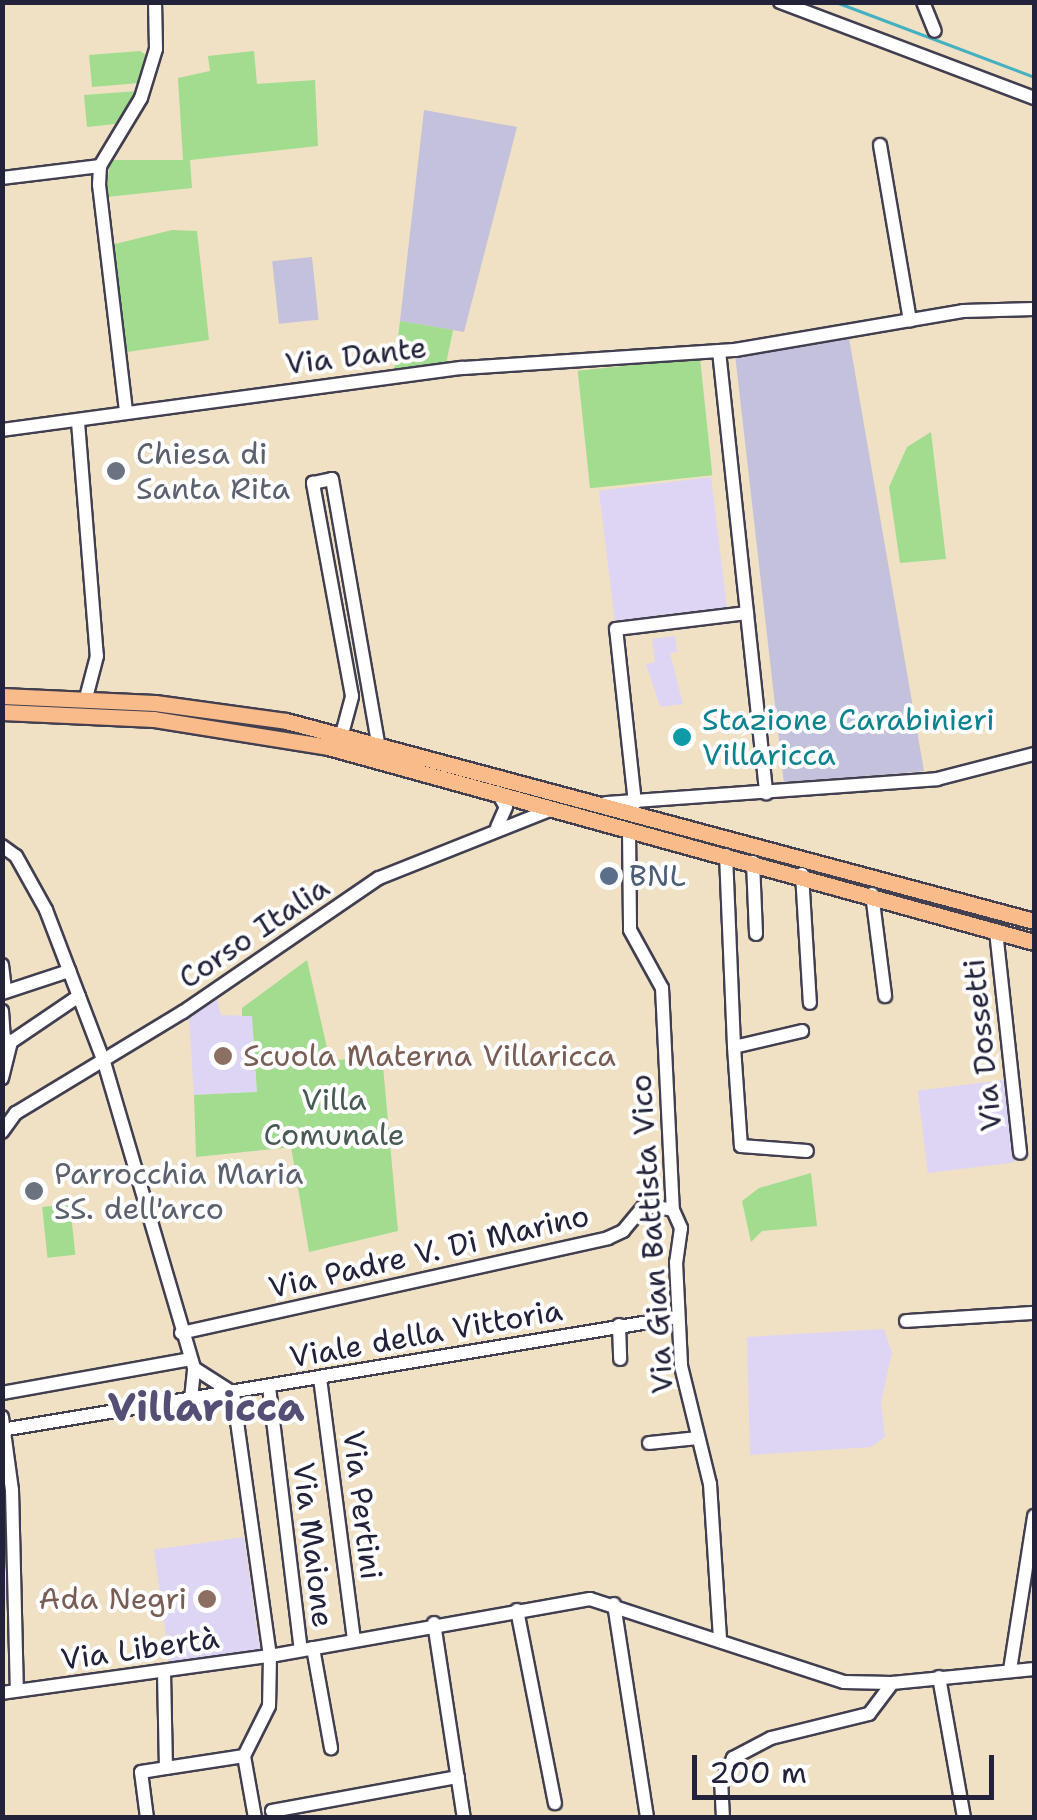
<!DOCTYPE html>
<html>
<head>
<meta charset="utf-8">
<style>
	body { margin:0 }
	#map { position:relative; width:1037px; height:1820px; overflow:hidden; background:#f0e1c4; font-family:"Shantell Sans",sans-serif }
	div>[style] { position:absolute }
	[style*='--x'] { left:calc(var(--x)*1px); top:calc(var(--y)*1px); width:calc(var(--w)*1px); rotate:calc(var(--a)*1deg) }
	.built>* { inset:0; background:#ded5f5; transform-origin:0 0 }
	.industrial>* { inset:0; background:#c3c1db; transform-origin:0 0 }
	.green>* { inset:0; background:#a1dc8f; transform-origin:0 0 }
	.stream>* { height:2.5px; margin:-1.25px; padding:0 1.25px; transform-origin:1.25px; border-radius:1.25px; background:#44b1c2 }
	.roads { filter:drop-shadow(2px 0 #413f50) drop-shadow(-2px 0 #413f50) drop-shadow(0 2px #413f50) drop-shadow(0 -2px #413f50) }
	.minor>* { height:12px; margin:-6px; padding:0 6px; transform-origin:6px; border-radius:6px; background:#fff }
	.major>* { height:15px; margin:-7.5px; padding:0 7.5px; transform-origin:7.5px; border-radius:7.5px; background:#fabb8b }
	.dots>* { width:28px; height:28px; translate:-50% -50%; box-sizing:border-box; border:5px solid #fff; border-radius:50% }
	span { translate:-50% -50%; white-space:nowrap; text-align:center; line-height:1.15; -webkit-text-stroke:8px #fff; paint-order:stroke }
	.street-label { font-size:30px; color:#22223b }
	.worship-label { font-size:30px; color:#5b616d }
	.left { translate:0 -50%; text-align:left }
	.culture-label { font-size:30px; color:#0d838f }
	.service-label { font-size:30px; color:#4e5e75 }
	.education-label { font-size:30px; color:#785e54 }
	.right { translate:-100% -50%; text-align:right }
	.park-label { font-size:30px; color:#485a54 }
	.district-label { font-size:40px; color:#554e75; font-weight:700 }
	.frame { position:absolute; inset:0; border:5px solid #22223b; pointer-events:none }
	.scale { position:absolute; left:692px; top:1755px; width:302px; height:45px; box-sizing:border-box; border:5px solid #22223b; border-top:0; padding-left:12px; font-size:30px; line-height:35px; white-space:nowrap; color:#22223b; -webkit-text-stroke:8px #fff; paint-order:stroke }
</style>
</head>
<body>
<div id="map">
	<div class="built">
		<div style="left:711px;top:477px;width:134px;height:113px;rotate:83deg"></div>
		<div style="clip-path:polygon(675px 636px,677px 652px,670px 653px,683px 704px,660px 707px,646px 664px,655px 662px,652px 639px)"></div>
		<div style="clip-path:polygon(216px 997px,221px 1015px,252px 1016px,257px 1092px,194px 1095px,189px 1019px)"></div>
		<div style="left:1004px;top:1080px;width:83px;height:87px;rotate:83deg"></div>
		<div style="clip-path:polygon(884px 1329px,892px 1352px,881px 1403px,885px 1437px,871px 1447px,750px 1455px,747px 1337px)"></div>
		<div style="left:244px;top:1537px;width:115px;height:91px;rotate:82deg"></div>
	</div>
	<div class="industrial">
		<div style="clip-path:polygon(424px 110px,517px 127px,464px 332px,400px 321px)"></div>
		<div style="left:312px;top:257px;width:63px;height:40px;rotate:84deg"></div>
		<div style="clip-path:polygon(849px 338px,924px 771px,784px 784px,735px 354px)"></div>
	</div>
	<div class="green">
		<div style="clip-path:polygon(140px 51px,146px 55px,139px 83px,92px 87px,89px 55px)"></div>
		<div style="clip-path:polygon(254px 51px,257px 84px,315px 80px,318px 146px,190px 160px,192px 188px,106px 197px,110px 160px,183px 160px,178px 78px,210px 71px,208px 56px)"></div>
		<div style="clip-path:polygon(138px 91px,115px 124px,87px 127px,84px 95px)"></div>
		<div style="clip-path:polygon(172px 230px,197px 231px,209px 340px,127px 352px,111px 245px)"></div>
		<div style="clip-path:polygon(400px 321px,453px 330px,446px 364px,394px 371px)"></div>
		<div style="left:700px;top:358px;width:118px;height:123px;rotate:84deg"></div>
		<div style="clip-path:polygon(931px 432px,946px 559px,900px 563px,889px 487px,907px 447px)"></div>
		<div style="clip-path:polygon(307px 960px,330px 1061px,382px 1055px,398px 1231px,309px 1252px,291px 1147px,196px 1157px,194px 1095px,257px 1092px,252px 1016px,242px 1016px,242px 1008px)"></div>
		<div style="clip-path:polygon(811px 1173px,817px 1226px,762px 1231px,751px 1242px,742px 1201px,759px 1188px)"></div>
		<div style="left:70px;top:1204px;width:51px;height:28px;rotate:84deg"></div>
	</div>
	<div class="stream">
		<div style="--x:836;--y:2;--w:212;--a:20.7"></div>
	</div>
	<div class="roads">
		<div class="minor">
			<div style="--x:780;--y:2;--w:272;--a:20.7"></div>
			<div style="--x:923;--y:2;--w:31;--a:68"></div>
			<div style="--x:880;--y:145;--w:178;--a:80.3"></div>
			<div style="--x:2;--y:178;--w:99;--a:-7"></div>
			<div style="--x:719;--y:351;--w:445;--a:83.9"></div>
			<div style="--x:126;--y:411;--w:228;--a:-96.8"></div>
			<div style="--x:99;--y:185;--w:19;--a:-87"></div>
			<div style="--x:100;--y:166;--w:79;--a:-58.9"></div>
			<div style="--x:141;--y:98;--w:51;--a:-73"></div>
			<div style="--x:156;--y:49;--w:47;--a:-91.2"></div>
			<div style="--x:78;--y:422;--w:235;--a:85.4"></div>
			<div style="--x:97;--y:656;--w:43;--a:104.7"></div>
			<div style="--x:2;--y:430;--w:464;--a:-7.7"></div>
			<div style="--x:462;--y:368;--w:274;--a:-3.8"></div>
			<div style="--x:735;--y:350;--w:231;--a:-9.7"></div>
			<div style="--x:963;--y:311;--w:71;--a:-1.6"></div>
			<div style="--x:342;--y:734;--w:39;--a:-75"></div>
			<div style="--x:352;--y:696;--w:217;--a:-100.4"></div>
			<div style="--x:313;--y:483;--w:19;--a:-12"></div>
			<div style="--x:332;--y:479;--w:268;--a:80.1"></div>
			<div style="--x:497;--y:792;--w:17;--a:59"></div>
			<div style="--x:506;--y:807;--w:22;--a:114"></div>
			<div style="--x:606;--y:803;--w:332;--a:-4.1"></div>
			<div style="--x:937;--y:779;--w:100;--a:-14.5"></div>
			<div style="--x:635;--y:803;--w:175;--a:-96.2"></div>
			<div style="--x:616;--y:629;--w:132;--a:-7"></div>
			<div style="--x:629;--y:829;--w:101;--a:89.4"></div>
			<div style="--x:630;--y:930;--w:66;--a:61.1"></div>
			<div style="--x:662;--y:988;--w:222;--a:87.2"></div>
			<div style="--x:673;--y:1210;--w:20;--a:66"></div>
			<div style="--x:681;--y:1228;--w:34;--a:98"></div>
			<div style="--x:676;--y:1262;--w:104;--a:87.2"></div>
			<div style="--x:681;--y:1366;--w:122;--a:76.2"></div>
			<div style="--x:710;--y:1484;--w:156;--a:86.3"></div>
			<div style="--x:2;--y:846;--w:17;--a:36"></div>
			<div style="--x:16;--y:856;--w:62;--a:60.9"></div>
			<div style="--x:46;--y:910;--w:163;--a:69.1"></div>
			<div style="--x:104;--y:1062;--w:319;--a:73.6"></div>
			<div style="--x:194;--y:1368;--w:46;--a:32.7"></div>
			<div style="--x:233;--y:1393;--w:266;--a:82"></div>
			<div style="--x:270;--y:1656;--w:50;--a:91.1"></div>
			<div style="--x:269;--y:1706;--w:56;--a:116.6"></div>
			<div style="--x:244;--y:1756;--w:63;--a:79.9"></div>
			<div style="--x:726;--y:855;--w:192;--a:87.6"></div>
			<div style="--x:734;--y:1047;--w:70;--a:-13.2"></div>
			<div style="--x:753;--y:862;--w:72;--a:87.6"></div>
			<div style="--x:802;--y:874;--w:129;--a:86.5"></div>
			<div style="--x:872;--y:894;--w:103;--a:82.7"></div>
			<div style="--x:996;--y:931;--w:223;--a:83.8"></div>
			<div style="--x:2;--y:965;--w:26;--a:83"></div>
			<div style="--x:2;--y:993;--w:71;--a:-18.2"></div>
			<div style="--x:2;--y:1011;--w:27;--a:86"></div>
			<div style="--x:2;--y:1037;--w:10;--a:29"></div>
			<div style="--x:11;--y:1042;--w:82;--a:-34.1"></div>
			<div style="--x:734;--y:1047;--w:99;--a:86"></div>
			<div style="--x:741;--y:1146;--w:66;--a:4.3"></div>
			<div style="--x:2;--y:1078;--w:37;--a:-76"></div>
			<div style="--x:2;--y:1132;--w:24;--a:-54"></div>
			<div style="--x:16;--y:1113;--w:195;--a:-31.2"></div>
			<div style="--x:183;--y:1012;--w:237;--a:-34.4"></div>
			<div style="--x:379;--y:878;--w:186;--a:-21.7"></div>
			<div style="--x:906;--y:1321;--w:128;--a:-3.6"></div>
			<div style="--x:619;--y:1325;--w:34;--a:88"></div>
			<div style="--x:181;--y:1333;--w:437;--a:-12.5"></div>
			<div style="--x:608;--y:1238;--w:17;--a:-25"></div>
			<div style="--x:623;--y:1231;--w:34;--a:-50"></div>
			<div style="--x:645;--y:1205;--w:28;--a:10"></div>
			<div style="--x:320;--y:1378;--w:263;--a:82.6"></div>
			<div style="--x:269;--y:1387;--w:265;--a:83.1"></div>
			<div style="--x:2;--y:1393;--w:192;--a:-10.2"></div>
			<div style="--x:191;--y:1399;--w:31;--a:-84"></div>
			<div style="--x:2;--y:1417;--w:74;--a:82.2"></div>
			<div style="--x:12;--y:1490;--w:200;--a:88.6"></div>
			<div style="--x:2;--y:1430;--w:685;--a:-9.49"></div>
			<div style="--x:649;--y:1443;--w:48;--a:-5.9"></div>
			<div style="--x:614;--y:1604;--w:217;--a:81.2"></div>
			<div style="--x:517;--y:1610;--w:197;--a:78.9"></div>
			<div style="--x:434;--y:1623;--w:197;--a:81.3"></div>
			<div style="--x:313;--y:1648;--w:102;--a:79.8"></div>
			<div style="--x:1010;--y:1670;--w:156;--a:-81.1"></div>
			<div style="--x:939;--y:1677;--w:143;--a:79.9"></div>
			<div style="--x:2;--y:1693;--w:271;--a:-7.9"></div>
			<div style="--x:270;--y:1656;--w:325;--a:-10.1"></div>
			<div style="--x:590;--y:1599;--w:267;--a:18.1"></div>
			<div style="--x:844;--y:1682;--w:48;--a:1.2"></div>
			<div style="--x:892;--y:1683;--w:143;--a:-5.6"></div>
			<div style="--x:166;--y:1768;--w:79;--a:-8.7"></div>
			<div style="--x:272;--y:1811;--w:189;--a:-10.4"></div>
			<div style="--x:147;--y:1818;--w:46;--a:-97.4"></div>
			<div style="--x:141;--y:1772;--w:25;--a:-9"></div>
			<div style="--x:166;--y:1768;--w:96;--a:-91.2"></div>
			<div style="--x:723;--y:1818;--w:34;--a:-93"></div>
			<div style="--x:721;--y:1784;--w:29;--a:-65"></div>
			<div style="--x:733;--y:1758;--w:43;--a:-27.8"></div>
			<div style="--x:771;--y:1738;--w:101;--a:-13.8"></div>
			<div style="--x:869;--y:1714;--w:39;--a:-53"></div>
		</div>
		<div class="major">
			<div style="--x:2;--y:696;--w:153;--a:2.6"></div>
			<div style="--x:155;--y:703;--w:132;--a:7.8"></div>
			<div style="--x:286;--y:721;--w:774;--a:14.97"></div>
			<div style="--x:2;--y:712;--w:152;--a:2.6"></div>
			<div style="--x:154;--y:719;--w:176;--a:9.1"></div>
			<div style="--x:328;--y:747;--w:732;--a:15.44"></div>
		</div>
	</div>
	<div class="dots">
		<div style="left:116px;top:471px;background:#6b7280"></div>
		<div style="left:682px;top:737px;background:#0f9aa8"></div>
		<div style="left:609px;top:876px;background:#5c6f8a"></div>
		<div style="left:223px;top:1056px;background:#8d6e63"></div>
		<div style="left:34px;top:1191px;background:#6b7280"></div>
		<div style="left:207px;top:1599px;background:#8d6e63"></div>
	</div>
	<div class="street-label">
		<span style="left:356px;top:356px;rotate:-7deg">Via Dante</span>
		<span style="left:254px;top:933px;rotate:-34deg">Corso Italia</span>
		<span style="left:983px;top:1045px;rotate:-96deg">Via Dossetti</span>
		<span style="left:652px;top:1234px;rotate:-94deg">Via Gian Battista Vico</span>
		<span style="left:429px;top:1252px;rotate:-13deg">Via Padre V. Di Marino</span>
		<span style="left:426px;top:1334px;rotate:-10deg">Viale della Vittoria</span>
		<span style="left:362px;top:1505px;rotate:83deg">Via Pertini</span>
		<span style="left:313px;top:1545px;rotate:83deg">Via Maione</span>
		<span style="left:140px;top:1649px;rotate:-8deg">Via Libertà</span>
	</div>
	<div class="worship-label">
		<span class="left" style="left:136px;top:471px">Chiesa di<br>Santa Rita</span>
		<span class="left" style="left:54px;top:1191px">Parrocchia Maria<br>SS. dell'arco</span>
	</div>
	<div class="culture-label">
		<span class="left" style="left:702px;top:737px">Stazione Carabinieri<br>Villaricca</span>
	</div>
	<div class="service-label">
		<span class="left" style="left:629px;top:876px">BNL</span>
	</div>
	<div class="education-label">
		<span class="left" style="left:243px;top:1056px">Scuola Materna Villaricca</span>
		<span class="right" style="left:187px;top:1599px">Ada Negri</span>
	</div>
	<div class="park-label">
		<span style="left:334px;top:1117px">Villa<br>Comunale</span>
	</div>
	<div class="district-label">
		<span style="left:206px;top:1407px">Villaricca</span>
	</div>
	<div class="frame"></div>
	<div class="scale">200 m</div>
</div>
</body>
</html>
